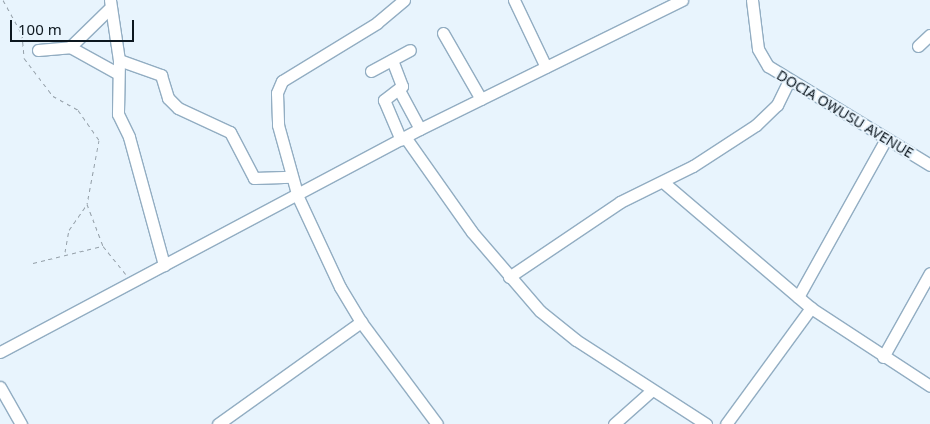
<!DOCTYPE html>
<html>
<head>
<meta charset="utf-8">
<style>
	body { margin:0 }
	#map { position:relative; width:930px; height:424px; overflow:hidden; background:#e8f4fd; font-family:"Noto Sans",sans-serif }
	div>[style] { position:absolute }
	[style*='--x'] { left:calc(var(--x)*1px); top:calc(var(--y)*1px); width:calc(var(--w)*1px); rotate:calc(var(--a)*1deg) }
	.path>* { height:1px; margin-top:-0.5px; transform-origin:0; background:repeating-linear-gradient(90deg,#95a0a9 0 4px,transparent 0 8px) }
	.roads { filter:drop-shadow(1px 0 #92adc2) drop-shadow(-1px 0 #92adc2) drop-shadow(0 1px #92adc2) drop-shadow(0 -1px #92adc2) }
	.minor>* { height:11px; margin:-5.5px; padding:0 5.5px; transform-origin:5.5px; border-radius:5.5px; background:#fff }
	span { translate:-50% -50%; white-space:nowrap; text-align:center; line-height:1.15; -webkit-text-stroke:4px #e8f4fd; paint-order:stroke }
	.street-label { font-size:14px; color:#0d171f }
	.scale { position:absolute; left:10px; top:20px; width:124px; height:22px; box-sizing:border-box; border:2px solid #0d171f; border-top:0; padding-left:6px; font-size:15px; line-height:18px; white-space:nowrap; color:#0d171f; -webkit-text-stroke:4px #e8f4fd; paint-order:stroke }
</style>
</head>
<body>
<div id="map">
	<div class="path">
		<div style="--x:3;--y:0;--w:39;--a:61"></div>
		<div style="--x:22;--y:34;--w:24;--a:85"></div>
		<div style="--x:24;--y:58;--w:48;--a:52.7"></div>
		<div style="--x:53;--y:96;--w:29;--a:29"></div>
		<div style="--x:78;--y:110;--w:37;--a:55"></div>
		<div style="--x:99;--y:140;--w:65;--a:100.6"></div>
		<div style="--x:87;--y:204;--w:45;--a:69.1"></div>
		<div style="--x:103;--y:246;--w:36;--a:51"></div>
		<div style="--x:65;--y:252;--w:22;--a:-80"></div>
		<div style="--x:69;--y:230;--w:32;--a:-55"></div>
		<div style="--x:33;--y:263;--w:71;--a:-13.8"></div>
	</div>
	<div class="roads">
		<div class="minor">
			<div style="--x:110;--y:0;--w:61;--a:81.5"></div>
			<div style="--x:119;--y:60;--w:54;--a:91.1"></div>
			<div style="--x:118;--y:114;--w:25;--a:64"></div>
			<div style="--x:129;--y:137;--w:133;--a:74.7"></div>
			<div style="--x:404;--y:0;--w:35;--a:140"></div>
			<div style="--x:377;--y:23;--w:111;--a:148.6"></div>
			<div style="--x:282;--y:81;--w:13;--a:113"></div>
			<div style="--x:277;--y:93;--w:32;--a:88"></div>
			<div style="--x:278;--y:125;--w:75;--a:74.5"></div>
			<div style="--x:298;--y:197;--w:99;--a:65"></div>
			<div style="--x:340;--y:287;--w:41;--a:59"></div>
			<div style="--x:361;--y:322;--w:127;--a:53.3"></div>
			<div style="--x:514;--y:0;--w:74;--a:64.5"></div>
			<div style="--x:752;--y:0;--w:49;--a:83"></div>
			<div style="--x:758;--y:49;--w:20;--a:60"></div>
			<div style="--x:768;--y:66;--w:190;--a:31.4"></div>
			<div style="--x:443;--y:33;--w:76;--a:60.1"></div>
			<div style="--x:918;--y:46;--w:16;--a:-43"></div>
			<div style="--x:70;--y:47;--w:54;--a:29"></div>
			<div style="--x:38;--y:50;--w:32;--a:-5"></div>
			<div style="--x:70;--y:47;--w:54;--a:-44.3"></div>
			<div style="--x:119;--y:60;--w:45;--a:19.7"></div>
			<div style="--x:161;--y:75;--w:24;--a:73"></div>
			<div style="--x:168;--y:98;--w:14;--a:45"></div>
			<div style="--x:178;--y:108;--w:57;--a:24.8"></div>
			<div style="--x:230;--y:132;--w:52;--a:62.4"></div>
			<div style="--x:254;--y:178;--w:37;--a:-2"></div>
			<div style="--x:392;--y:60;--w:28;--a:69"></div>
			<div style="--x:402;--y:86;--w:23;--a:142"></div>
			<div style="--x:384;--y:100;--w:43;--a:67"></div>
			<div style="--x:371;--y:71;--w:44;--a:-28.3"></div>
			<div style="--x:399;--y:90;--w:44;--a:61.7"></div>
			<div style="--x:405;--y:137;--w:116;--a:54.8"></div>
			<div style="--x:472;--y:232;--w:104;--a:49.3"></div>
			<div style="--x:540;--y:311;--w:46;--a:38.9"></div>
			<div style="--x:576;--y:340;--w:155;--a:32.9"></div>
			<div style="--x:663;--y:182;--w:194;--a:40.4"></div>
			<div style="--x:811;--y:308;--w:142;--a:33.2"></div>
			<div style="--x:509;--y:277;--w:134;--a:-34"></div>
			<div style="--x:620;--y:202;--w:81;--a:-26.3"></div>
			<div style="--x:693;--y:166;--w:75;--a:-33.1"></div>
			<div style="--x:756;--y:125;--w:29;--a:-44"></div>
			<div style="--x:777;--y:105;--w:25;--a:-64"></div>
			<div style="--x:798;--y:297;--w:181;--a:-60.9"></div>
			<div style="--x:0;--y:352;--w:476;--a:-28"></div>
			<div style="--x:420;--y:129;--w:292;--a:-26.2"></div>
			<div style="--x:883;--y:357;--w:96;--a:-60.8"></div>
			<div style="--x:0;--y:387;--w:43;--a:60.4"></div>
			<div style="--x:218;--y:424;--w:176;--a:-35.5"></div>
			<div style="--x:614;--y:424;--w:50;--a:-41.7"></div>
			<div style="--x:726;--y:424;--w:144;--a:-53.8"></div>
		</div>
	</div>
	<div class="street-label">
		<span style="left:845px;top:114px;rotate:31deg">DOCIA OWUSU AVENUE</span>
	</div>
	<div class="scale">100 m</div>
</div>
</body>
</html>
